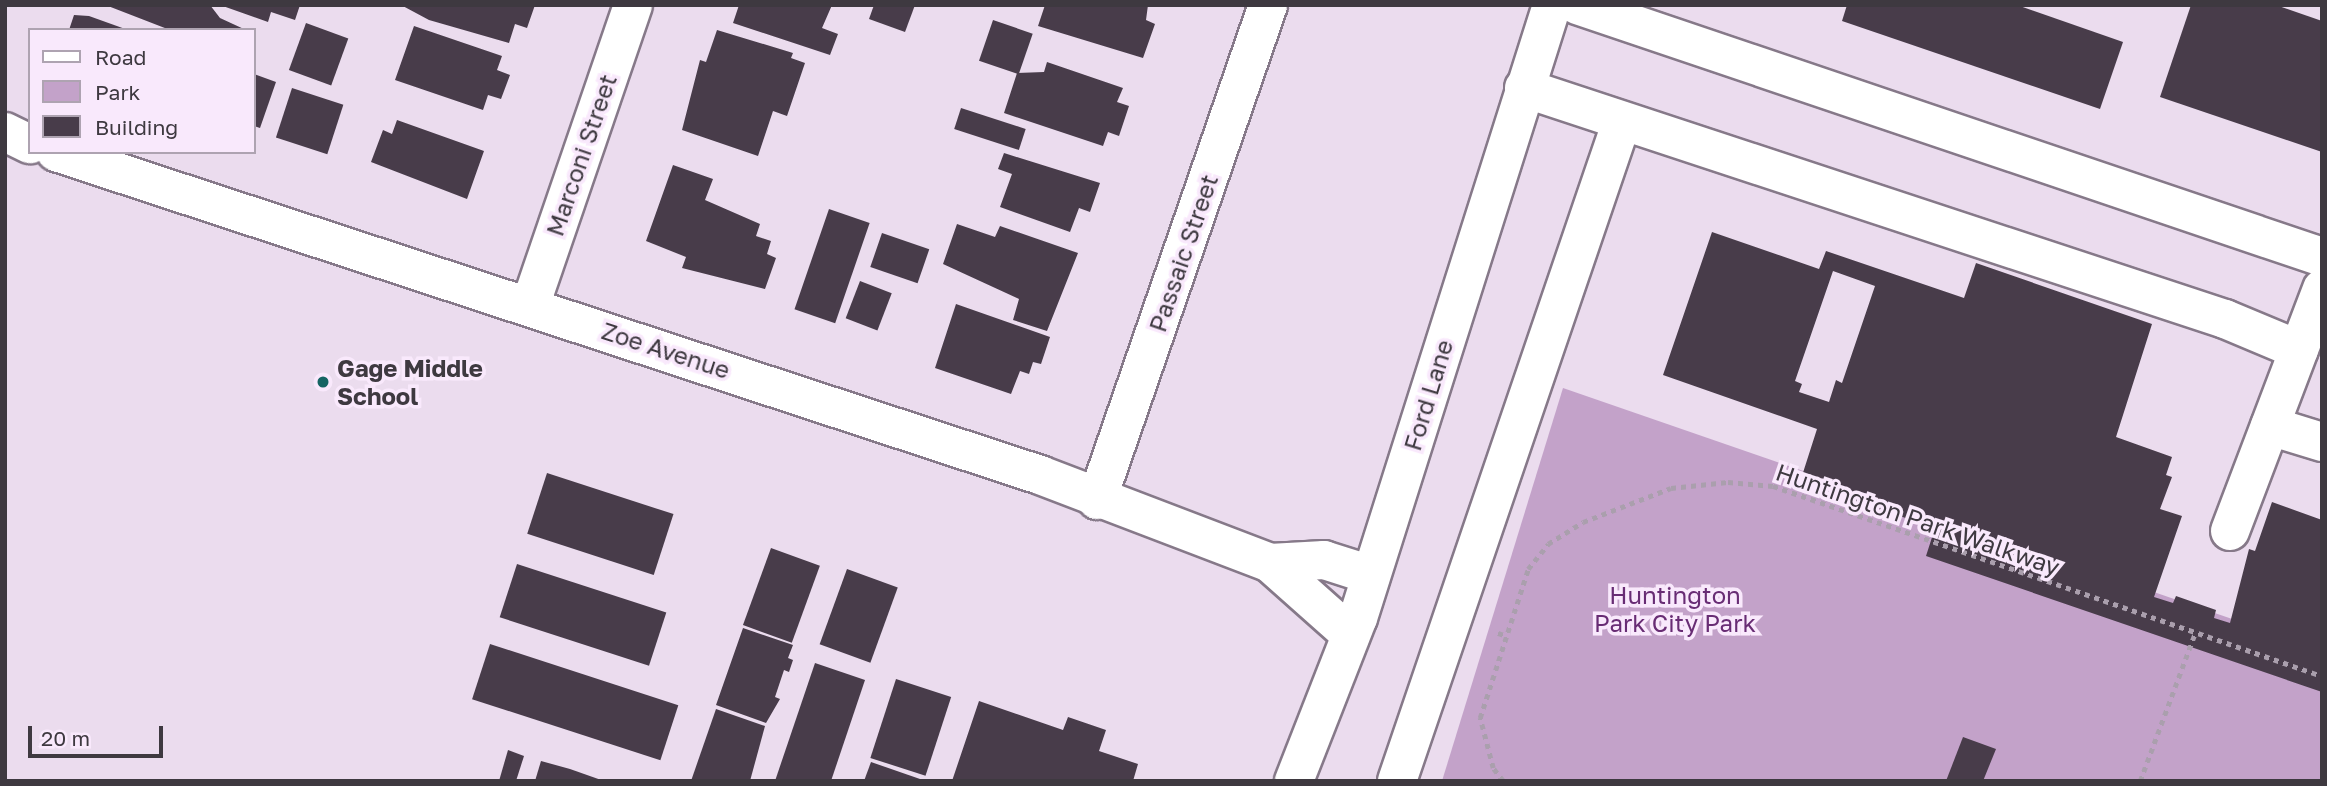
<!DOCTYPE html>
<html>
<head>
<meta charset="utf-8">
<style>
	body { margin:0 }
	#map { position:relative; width:2327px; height:786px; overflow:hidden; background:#ebdcee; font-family:"Golos Text",sans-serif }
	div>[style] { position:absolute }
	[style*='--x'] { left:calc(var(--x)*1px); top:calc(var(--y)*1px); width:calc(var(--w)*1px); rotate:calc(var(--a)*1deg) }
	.green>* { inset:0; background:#c3a2c9 }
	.building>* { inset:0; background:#483c4a; transform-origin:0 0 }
	.path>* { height:4.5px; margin-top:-2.25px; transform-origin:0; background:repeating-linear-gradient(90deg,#aa9fad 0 5px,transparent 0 10px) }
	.roads { filter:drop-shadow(2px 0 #867989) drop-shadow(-2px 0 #867989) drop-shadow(0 2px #867989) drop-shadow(0 -2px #867989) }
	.minor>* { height:38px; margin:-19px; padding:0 19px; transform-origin:19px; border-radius:19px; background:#fff }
	.dots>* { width:19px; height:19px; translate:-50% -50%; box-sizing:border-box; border:4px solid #f9e9fc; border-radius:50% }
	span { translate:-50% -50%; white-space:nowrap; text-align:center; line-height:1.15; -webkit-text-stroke:7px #f9e9fc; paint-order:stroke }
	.street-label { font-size:24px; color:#3e3940 }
	.poi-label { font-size:24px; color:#3e3940; font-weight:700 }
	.left { translate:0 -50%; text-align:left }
	.park-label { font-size:24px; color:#682c74 }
	.frame { position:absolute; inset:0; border:7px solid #3e3940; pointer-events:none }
	.legend { position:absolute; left:28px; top:28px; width:228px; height:126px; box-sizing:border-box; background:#f9e9fc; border:2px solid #aea3b1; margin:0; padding:9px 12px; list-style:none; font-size:21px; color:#3e3940 }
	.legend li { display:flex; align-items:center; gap:14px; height:35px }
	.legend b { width:35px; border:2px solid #aea3b1 }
	.scale { position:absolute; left:28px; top:726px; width:135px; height:32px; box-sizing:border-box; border:4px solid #3e3940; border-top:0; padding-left:9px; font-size:21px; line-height:24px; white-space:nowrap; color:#3e3940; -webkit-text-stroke:5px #f9e9fc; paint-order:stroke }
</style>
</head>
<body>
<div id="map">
	<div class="green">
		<div style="clip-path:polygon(1563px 388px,2322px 650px,2322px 781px,1442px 781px)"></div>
	</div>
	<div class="building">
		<div style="clip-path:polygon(210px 5px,220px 18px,246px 30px,170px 30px,108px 6px)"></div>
		<div style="clip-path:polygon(220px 5px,300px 5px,295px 20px,271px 12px,268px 22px)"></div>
		<div style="clip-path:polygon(401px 5px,535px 5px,527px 28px,515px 24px,509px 43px,429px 20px)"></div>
		<div style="clip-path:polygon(739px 5px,832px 5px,822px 28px,838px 34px,830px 55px,733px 23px)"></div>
		<div style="clip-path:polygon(874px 5px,915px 5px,905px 32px,869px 19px)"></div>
		<div style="clip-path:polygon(1045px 5px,1148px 5px,1146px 20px,1155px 24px,1143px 58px,1038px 26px)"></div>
		<div style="clip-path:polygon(1847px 5px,2017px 5px,2123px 42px,2100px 109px,1842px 21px)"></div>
		<div style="clip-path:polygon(2191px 5px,2276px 5px,2322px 21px,2322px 152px,2160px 97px)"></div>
		<div style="clip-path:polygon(74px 15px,89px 16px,128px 30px,69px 30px)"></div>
		<div style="left:993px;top:20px;width:42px;height:43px;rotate:19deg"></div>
		<div style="left:306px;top:23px;width:45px;height:50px;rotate:20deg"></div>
		<div style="clip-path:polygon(414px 26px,502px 56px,497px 70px,510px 75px,501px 99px,488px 95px,483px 110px,395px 80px)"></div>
		<div style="clip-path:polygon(717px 30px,793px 53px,791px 58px,805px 63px,787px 116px,773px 111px,758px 156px,682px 130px,700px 60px,706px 62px)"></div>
		<div style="clip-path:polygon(1047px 62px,1123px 88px,1117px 102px,1129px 106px,1119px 136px,1108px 132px,1103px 146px,1004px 113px,1017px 73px,1044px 72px)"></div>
		<div style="clip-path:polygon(254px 74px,276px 82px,260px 128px,254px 126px)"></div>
		<div style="left:292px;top:88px;width:54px;height:52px;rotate:18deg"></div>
		<div style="left:961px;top:108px;width:68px;height:22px;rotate:18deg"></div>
		<div style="clip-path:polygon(397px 120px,484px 151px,467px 199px,371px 162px,383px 130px,392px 134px)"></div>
		<div style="clip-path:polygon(1004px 153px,1100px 183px,1090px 212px,1079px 208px,1070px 232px,1000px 207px,1012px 174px,998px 169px)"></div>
		<div style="clip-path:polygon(673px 165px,713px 179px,705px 200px,760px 224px,756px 236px,771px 241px,767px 254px,776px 258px,765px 289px,682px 268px,686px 257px,646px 241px)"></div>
		<div style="left:829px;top:209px;width:43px;height:106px;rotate:19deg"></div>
		<div style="clip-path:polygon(957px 224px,995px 237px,1000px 226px,1078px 253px,1047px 331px,1013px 320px,1019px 299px,943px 264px)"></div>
		<div style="clip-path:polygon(evenodd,1712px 232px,1819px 269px,1826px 251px,1964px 298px,1976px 263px,2152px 324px,2116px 437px,2172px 457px,2166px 475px,2172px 477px,2160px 509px,2182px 516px,2154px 597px,2173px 603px,2176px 596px,2216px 610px,2214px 618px,2230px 623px,2249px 549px,2255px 551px,2272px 502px,2322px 520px,2322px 692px,1926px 556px,1935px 528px,1800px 482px,1817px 429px,1663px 375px,1712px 232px,1833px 271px,1875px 286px,1842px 383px,1836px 380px,1829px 402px,1799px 392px,1802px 384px,1795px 381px,1833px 271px)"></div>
		<div style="left:882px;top:233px;width:50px;height:36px;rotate:19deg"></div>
		<div style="left:860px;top:281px;width:34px;height:40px;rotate:21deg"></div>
		<div style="clip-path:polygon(956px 304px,1050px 337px,1041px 364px,1033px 362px,1029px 374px,1020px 371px,1011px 394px,935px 368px)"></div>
		<div style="left:547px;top:473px;width:133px;height:64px;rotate:18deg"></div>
		<div style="left:771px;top:548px;width:52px;height:82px;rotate:20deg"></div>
		<div style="left:517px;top:564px;width:157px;height:56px;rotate:18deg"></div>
		<div style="left:847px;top:569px;width:54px;height:80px;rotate:20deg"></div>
		<div style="clip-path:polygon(743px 628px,793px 645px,788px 658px,793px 660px,789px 672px,784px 670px,775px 697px,780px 699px,766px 723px,716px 705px)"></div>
		<div style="left:490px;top:644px;width:198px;height:58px;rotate:18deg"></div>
		<div style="clip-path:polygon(815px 663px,865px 680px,831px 781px,775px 781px)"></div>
		<div style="left:896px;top:679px;width:58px;height:83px;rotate:18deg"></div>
		<div style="clip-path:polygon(979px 701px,1063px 730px,1068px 717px,1106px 730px,1099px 751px,1138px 764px,1133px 781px,952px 781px)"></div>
		<div style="clip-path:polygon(716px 709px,765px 726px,750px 781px,691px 781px)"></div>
		<div style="clip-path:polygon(1963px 737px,1996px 749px,1983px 781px,1946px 781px)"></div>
		<div style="clip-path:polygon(508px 750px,524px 756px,516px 781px,499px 781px)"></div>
		<div style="clip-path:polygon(541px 761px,570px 769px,604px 781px,535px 781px)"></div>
		<div style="clip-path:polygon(871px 762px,920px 779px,920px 781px,864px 781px)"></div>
	</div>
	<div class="path">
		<div style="--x:1498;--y:633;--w:9;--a:18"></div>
		<div style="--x:1503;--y:781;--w:16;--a:-128"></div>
		<div style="--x:1493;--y:768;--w:52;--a:-104.6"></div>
		<div style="--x:1480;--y:718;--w:157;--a:-72.1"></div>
		<div style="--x:1528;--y:569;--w:32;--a:-51"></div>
		<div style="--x:1548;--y:544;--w:41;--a:-32.2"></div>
		<div style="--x:1583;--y:522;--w:94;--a:-21.1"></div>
		<div style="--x:1671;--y:488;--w:57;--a:-6"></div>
		<div style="--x:1728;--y:482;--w:45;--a:5.1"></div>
		<div style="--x:1773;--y:486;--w:581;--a:19.09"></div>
		<div style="--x:2140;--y:781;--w:158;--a:-69.6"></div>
	</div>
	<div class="roads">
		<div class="minor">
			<div style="--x:1577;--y:5;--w:786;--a:18.69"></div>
			<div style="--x:1524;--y:88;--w:738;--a:18.24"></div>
			<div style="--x:2225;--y:319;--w:80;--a:22.7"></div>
			<div style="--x:5;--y:132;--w:28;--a:26"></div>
			<div style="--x:56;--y:152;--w:1036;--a:18.17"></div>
			<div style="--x:1040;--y:475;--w:246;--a:20.9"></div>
			<div style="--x:1270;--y:563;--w:54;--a:-3.2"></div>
			<div style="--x:1324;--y:560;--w:49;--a:17.7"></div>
			<div style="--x:530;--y:306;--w:318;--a:-71.1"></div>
			<div style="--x:2270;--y:426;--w:54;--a:17.1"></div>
			<div style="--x:1097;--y:500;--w:524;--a:-70.94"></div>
			<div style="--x:2230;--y:531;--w:259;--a:-69.2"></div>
			<div style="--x:1270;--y:563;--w:108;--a:41.6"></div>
			<div style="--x:1294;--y:781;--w:175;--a:-68.6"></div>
			<div style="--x:1358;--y:618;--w:643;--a:-72.44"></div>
			<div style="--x:1397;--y:781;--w:697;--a:-71.18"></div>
		</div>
	</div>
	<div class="dots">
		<div style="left:323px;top:382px;background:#156463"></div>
	</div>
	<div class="street-label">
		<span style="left:581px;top:155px;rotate:-71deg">Marconi Street</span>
		<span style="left:1183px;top:253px;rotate:-71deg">Passaic Street</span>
		<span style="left:666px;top:350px;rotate:18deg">Zoe Avenue</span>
		<span style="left:1428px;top:395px;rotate:-73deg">Ford Lane</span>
		<span style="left:1918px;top:519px;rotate:19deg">Huntington Park Walkway</span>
	</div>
	<div class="poi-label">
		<span class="left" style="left:337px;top:382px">Gage Middle<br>School</span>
	</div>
	<div class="park-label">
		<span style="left:1675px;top:609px">Huntington<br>Park City Park</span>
	</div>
	<div class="frame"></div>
	<ul class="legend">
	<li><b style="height:9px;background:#fff"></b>Road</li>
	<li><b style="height:19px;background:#c3a2c9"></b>Park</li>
	<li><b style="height:19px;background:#483c4a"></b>Building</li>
	</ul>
	<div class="scale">20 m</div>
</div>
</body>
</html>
